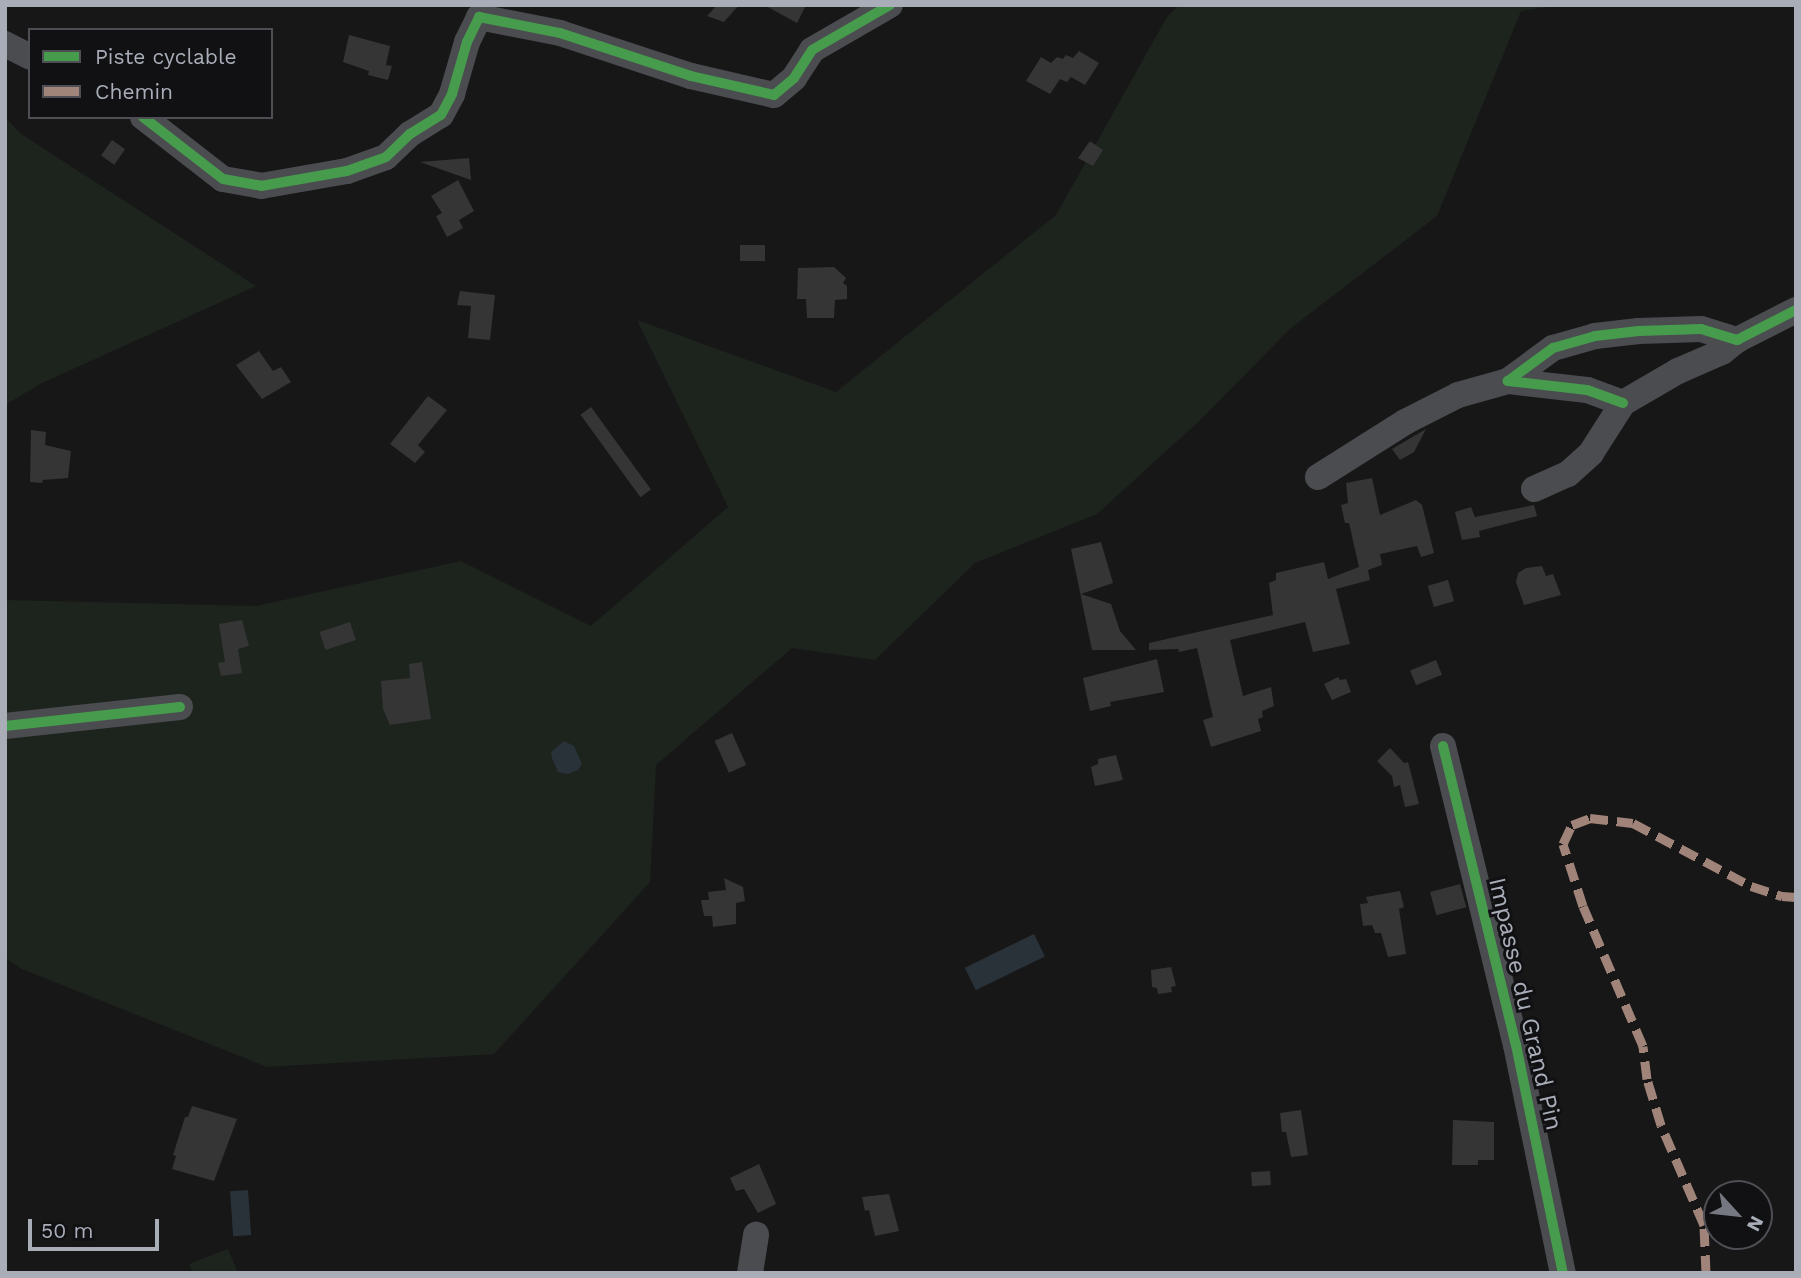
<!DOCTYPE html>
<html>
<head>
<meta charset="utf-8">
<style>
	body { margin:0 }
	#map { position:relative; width:1801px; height:1278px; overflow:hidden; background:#171717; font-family:"Work Sans",sans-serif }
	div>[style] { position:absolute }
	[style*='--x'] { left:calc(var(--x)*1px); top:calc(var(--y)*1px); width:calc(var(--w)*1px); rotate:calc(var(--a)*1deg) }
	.green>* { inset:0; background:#1d241e }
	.water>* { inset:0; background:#2a3239; transform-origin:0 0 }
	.building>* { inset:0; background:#353536; transform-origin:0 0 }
	.minor>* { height:26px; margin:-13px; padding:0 13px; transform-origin:13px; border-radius:13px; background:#4b4c50 }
	.quiet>* { height:9px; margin-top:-4.5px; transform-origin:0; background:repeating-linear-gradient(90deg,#a18479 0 18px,transparent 0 27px) }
	.cycleway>* { height:10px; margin:-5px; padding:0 5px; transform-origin:5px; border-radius:5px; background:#469c4c }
	span { translate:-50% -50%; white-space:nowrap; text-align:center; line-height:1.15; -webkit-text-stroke:6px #111113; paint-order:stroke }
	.street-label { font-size:24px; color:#a8adb8 }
	.frame { position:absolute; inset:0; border:7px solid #a8adb8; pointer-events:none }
	.legend { position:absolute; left:28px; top:28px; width:245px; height:91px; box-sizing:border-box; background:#111113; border:2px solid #4d4f55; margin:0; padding:9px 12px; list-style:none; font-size:21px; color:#a8adb8 }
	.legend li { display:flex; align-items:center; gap:14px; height:35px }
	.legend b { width:35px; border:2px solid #4d4f55 }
	.north { position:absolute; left:1703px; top:1180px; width:70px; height:70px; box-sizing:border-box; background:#111113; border:2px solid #4d4f55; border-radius:50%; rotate:117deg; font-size:19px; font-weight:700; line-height:28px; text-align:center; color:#a8adb8 }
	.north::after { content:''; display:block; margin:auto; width:24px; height:32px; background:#757880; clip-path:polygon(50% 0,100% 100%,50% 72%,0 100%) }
	.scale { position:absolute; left:28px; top:1219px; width:131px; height:32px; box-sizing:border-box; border:4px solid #a8adb8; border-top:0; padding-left:9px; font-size:21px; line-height:24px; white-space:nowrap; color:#a8adb8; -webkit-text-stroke:5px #111113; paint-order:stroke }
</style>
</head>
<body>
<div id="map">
	<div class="green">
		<div style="clip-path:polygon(1179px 5px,1561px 5px,1521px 11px,1437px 216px,1291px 328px,1197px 423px,1097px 514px,975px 563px,875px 660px,792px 648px,656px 765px,650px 882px,494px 1054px,267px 1067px,22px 969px,5px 958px,5px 600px,256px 606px,461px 561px,591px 626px,728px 507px,637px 320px,836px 392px,1056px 215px,1167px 17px)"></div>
		<div style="clip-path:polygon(5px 117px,21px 134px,256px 286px,40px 384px,5px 405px)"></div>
		<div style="clip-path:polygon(228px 1249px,238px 1273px,193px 1273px,189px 1264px)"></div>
	</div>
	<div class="water">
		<div style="clip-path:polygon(564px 741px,574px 746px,582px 764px,578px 770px,568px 774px,558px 772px,552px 758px,551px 752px)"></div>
		<div style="left:1034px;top:934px;width:25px;height:77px;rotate:64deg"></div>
		<div style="left:248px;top:1190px;width:45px;height:18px;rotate:86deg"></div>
	</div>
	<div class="building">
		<div style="clip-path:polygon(717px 5px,739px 5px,724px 22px,707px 16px)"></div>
		<div style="clip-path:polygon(764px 5px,806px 5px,797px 23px)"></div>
		<div style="clip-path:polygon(349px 35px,390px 46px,386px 65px,392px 66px,388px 80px,368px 75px,369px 71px,343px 62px)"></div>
		<div style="clip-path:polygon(1079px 51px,1099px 63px,1085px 85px,1071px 77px,1067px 82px,1060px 79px,1050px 94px,1026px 81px,1041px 57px,1051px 63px,1057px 57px,1063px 59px,1066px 55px,1073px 58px)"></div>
		<div style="left:112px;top:140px;width:16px;height:19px;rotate:35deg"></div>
		<div style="clip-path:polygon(1090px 141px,1103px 150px,1093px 166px,1078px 158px)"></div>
		<div style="clip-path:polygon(469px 158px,471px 180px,420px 162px)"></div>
		<div style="clip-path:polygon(458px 180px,474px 211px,459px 220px,463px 228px,447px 237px,436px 216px,442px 213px,431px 196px)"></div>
		<div style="left:740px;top:245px;width:25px;height:16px"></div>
		<div style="clip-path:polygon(834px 267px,846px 278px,843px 283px,847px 286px,847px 299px,835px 300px,834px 318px,807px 318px,806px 299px,797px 299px,798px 268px)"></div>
		<div style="clip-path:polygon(460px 291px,495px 295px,490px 340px,468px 338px,471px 306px,457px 305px)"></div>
		<div style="clip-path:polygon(259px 351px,273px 371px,281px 367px,291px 382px,262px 399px,236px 365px)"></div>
		<div style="clip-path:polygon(428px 396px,447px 410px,418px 445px,425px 452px,415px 463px,390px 444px)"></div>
		<div style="left:591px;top:407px;width:102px;height:13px;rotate:54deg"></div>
		<div style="clip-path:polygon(1426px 429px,1414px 452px,1400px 460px,1392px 449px)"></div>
		<div style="clip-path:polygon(31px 430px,46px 432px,45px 445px,71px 451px,68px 478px,43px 480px,42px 483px,30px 482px)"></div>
		<div style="clip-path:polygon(1372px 478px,1380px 515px,1416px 500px,1422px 505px,1434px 553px,1421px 557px,1417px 546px,1380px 554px,1382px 565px,1368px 570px,1370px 580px,1336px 589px,1350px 644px,1313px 652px,1305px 622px,1230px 640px,1243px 696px,1271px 687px,1274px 706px,1262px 711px,1263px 717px,1258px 719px,1261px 731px,1211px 747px,1203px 720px,1213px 717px,1197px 648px,1179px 652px,1178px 649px,1149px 650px,1149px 643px,1273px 615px,1269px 583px,1276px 580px,1276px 573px,1324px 562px,1328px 579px,1359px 567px,1349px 523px,1345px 523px,1341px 505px,1348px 503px,1346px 483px)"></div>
		<div style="clip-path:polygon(1534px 505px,1537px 516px,1479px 531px,1480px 537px,1462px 540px,1455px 512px,1471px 507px,1475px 517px)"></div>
		<div style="clip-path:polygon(1101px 542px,1113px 583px,1081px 594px,1111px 604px,1120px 631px,1136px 650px,1092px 650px,1071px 549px)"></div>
		<div style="clip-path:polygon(1542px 566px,1546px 576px,1553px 574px,1561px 595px,1524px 605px,1516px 582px,1518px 573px,1526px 568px)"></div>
		<div style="left:1448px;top:580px;width:22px;height:21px;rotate:74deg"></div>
		<div style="clip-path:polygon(242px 620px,249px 646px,238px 649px,242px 673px,221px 676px,218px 663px,225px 662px,219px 624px)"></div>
		<div style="left:350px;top:622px;width:19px;height:32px;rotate:72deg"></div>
		<div style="clip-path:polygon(1157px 659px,1164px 692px,1110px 702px,1111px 706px,1090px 711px,1083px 678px)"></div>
		<div style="left:1436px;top:660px;width:16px;height:28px;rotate:68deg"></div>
		<div style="clip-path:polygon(422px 662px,431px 719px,390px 725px,383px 709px,381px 681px,410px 678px,409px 664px)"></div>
		<div style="clip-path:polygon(1338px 677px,1340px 680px,1346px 679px,1351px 692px,1332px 700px,1324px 684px)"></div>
		<div style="left:732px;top:733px;width:35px;height:19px;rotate:66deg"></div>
		<div style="clip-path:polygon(1390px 748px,1404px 763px,1408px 762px,1419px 804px,1405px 807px,1400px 785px,1394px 787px,1392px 776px,1377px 761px)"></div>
		<div style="clip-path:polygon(1116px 755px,1123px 780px,1095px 786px,1091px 767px,1098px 764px,1098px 759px)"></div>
		<div style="clip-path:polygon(724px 878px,743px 887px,745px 901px,736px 903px,736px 924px,713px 927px,712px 916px,704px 916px,701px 900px,709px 900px,708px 892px,726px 890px)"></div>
		<div style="left:1460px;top:884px;width:24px;height:31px;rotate:75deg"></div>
		<div style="clip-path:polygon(1400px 891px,1404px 907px,1399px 909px,1406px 954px,1388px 957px,1381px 933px,1375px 933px,1372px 925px,1363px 926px,1360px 904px,1368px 903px,1366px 897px)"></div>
		<div style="clip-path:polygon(1171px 967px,1176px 986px,1171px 987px,1172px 992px,1158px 994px,1157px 988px,1152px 987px,1151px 970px)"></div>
		<div style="clip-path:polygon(192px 1106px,237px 1119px,214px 1181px,172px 1169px,176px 1156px,173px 1155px,185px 1117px,188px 1117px)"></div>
		<div style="clip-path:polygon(1301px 1110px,1308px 1155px,1291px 1157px,1286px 1132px,1282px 1132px,1280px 1113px)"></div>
		<div style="clip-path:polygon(1453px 1120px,1494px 1122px,1494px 1160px,1478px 1160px,1478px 1165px,1452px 1165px)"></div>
		<div style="clip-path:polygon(759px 1164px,776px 1204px,758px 1213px,744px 1189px,736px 1191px,730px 1178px)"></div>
		<div style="left:1270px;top:1171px;width:14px;height:19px;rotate:86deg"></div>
		<div style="clip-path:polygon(889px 1194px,899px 1231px,875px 1236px,869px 1210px,865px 1211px,862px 1197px)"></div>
	</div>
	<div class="minor">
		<div style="--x:5;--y:44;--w:28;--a:27"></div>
		<div style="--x:143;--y:117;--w:101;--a:37.8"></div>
		<div style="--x:223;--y:179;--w:39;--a:10"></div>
		<div style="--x:261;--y:186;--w:87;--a:-9.9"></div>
		<div style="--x:347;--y:171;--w:41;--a:-19.7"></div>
		<div style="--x:386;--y:157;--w:33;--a:-44"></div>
		<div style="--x:410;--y:134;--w:36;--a:-32"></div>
		<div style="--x:441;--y:115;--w:24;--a:-62"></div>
		<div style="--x:452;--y:94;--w:54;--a:-73.9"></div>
		<div style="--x:467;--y:42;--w:28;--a:-64"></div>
		<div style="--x:479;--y:17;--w:83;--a:11.2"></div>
		<div style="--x:560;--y:33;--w:138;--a:18.2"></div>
		<div style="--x:691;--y:76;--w:85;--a:12.9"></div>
		<div style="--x:774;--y:95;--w:26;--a:-40"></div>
		<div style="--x:794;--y:78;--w:33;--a:-57"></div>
		<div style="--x:812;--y:50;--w:90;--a:-30"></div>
		<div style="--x:1623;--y:403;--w:38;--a:-160"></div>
		<div style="--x:1587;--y:390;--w:80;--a:-173.5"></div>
		<div style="--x:1508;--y:381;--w:56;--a:-36.3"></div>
		<div style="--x:1553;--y:348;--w:44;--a:-15.9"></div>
		<div style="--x:1595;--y:336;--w:44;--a:-6.5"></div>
		<div style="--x:1639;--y:331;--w:62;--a:-1.8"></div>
		<div style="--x:1701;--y:329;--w:38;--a:17"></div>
		<div style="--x:1737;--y:340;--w:66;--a:-27"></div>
		<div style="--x:1318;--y:477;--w:103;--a:-32.3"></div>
		<div style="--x:1405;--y:422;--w:59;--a:-27"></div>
		<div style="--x:1458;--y:395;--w:52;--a:-15.6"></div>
		<div style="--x:1534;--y:489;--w:37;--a:-24"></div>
		<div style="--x:1568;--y:474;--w:31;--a:-42"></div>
		<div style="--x:1591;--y:453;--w:59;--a:-57.4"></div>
		<div style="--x:1623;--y:403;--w:64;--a:-30.2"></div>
		<div style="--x:1678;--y:371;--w:48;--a:-23.4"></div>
		<div style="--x:1722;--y:352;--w:19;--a:-39"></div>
		<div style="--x:5;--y:726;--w:176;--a:-6.2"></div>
		<div style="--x:1443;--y:746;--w:308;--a:76.3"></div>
		<div style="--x:1516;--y:1045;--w:233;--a:78.4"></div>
		<div style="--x:750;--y:1273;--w:39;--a:-81"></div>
	</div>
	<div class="quiet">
		<div style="--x:1706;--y:1273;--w:48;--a:-92.4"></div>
		<div style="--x:1704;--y:1225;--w:109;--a:-113.3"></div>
		<div style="--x:1661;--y:1125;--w:48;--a:-106.9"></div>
		<div style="--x:1647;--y:1079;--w:33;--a:-97"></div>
		<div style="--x:1643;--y:1046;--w:152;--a:-113.2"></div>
		<div style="--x:1583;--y:906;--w:65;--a:-107.9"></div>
		<div style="--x:1563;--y:844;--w:21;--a:-65"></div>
		<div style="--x:1572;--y:825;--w:19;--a:-21"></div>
		<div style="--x:1590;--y:818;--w:43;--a:6.6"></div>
		<div style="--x:1633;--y:823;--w:134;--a:28.1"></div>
		<div style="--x:1751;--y:886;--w:33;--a:18"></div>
		<div style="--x:1782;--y:896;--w:14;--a:4"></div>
	</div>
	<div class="cycleway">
		<div style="--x:143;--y:117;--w:101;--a:37.8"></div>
		<div style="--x:223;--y:179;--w:39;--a:10"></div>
		<div style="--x:261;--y:186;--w:87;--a:-9.9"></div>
		<div style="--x:347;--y:171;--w:41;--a:-19.7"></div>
		<div style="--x:386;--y:157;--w:33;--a:-44"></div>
		<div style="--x:410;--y:134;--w:36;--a:-32"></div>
		<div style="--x:441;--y:115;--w:24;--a:-62"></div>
		<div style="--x:452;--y:94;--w:54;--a:-73.9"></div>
		<div style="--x:467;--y:42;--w:28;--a:-64"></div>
		<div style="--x:479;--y:17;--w:83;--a:11.2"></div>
		<div style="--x:560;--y:33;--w:138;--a:18.2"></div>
		<div style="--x:691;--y:76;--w:85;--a:12.9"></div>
		<div style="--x:774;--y:95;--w:26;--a:-40"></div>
		<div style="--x:794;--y:78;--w:33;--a:-57"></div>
		<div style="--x:812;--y:50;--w:90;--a:-30"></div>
		<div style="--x:1623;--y:403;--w:38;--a:-160"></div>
		<div style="--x:1587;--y:390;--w:80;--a:-173.5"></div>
		<div style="--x:1508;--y:381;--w:56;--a:-36.3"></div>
		<div style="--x:1553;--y:348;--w:44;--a:-15.9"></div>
		<div style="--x:1595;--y:336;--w:44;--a:-6.5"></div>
		<div style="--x:1639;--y:331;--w:62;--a:-1.8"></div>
		<div style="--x:1701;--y:329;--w:38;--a:17"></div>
		<div style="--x:1737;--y:340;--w:66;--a:-27"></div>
		<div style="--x:5;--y:726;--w:176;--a:-6.2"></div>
		<div style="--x:1443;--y:746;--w:308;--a:76.3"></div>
		<div style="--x:1516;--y:1045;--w:233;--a:78.4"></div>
	</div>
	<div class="street-label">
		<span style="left:1525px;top:1004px;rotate:77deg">Impasse du Grand Pin</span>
	</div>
	<div class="frame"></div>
	<ul class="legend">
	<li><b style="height:9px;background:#469c4c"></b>Piste cyclable</li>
	<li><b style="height:9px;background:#a18479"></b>Chemin</li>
	</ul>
	<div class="north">N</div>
	<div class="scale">50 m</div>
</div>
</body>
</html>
